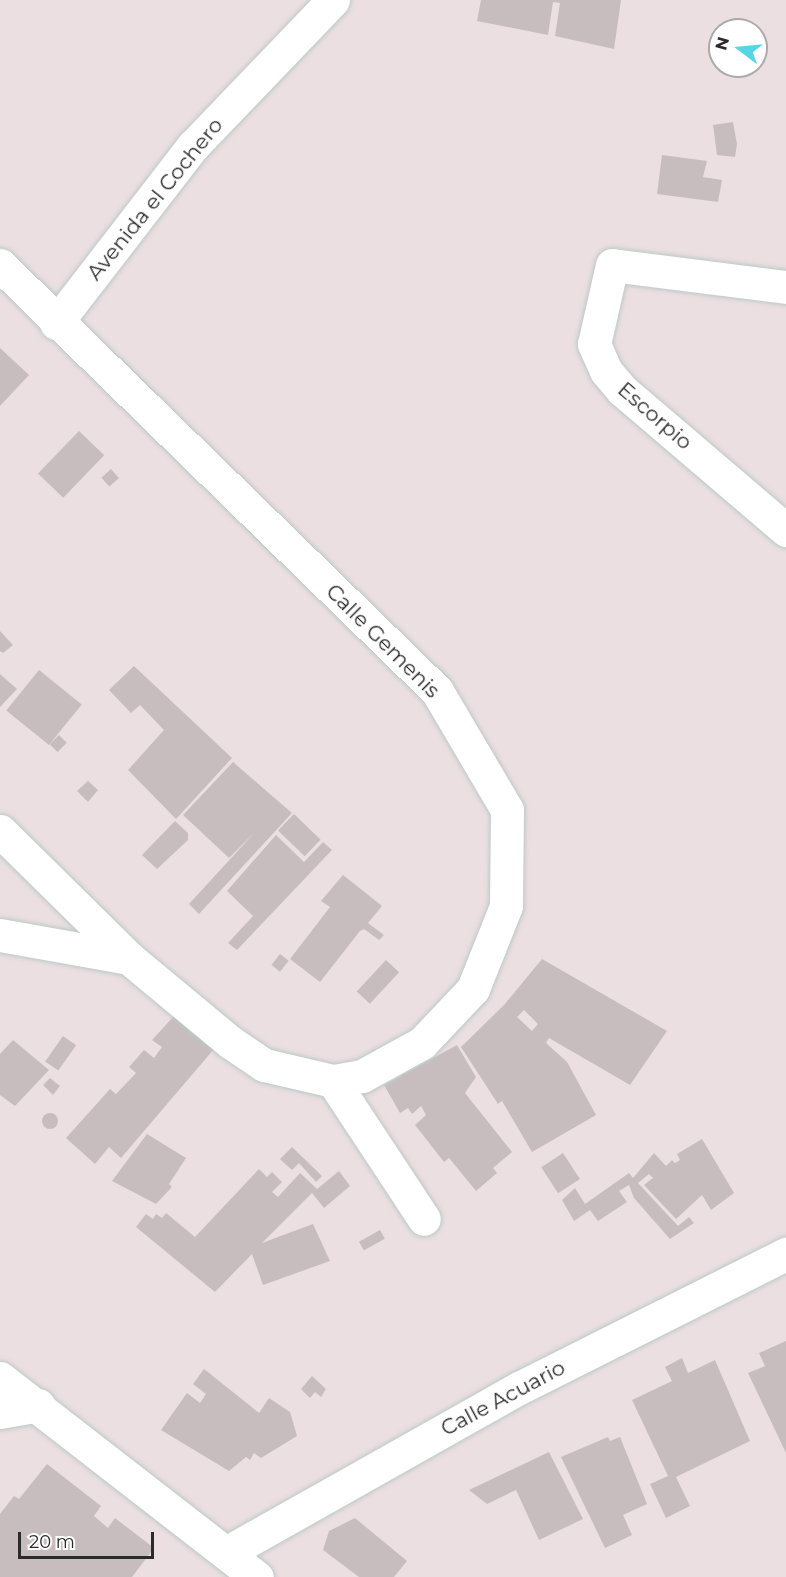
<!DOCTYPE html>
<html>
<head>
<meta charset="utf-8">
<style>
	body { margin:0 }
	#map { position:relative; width:786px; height:1577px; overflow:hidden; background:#ebdfe1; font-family:Montserrat,sans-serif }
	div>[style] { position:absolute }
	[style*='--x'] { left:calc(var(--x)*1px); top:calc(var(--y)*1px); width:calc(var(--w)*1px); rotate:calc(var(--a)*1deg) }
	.building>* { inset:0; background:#c7bdbf; transform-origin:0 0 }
	.round { border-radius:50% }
	.roads { filter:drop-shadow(0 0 2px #bdc8c8) drop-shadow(0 0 2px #bdc8c8) }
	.minor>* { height:33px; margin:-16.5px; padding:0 16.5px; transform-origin:16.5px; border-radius:16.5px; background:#fff }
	span { translate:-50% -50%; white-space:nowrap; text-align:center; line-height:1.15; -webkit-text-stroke:4.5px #fff; paint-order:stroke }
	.street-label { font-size:21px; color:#2b2b2b }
	.north { position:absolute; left:708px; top:18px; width:60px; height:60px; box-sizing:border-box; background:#fff; border:2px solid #aaa; border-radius:50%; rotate:286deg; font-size:16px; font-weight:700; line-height:24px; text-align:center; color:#2b2b2b }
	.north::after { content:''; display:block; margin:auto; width:21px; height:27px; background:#54d7e4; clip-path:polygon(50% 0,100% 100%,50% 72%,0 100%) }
	.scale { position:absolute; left:18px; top:1532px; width:136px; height:27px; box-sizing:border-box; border:3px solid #2b2b2b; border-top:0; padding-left:8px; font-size:18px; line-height:21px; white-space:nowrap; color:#2b2b2b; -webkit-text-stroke:4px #fff; paint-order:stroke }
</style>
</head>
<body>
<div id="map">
	<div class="building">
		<div style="clip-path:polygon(481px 0,621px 0,614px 49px,555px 36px,560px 3px,553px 2px,548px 35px,477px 21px)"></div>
		<div style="clip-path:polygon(733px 122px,737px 144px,735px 157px,717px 155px,713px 125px)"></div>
		<div style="clip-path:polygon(662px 155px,707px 161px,703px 177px,722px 180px,718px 202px,657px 194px)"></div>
		<div style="clip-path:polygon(0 348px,29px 375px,0 406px)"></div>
		<div style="left:79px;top:431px;width:35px;height:59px;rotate:44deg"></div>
		<div style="left:111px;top:469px;width:12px;height:13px;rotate:48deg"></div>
		<div style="clip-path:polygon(0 631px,13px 645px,3px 653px,0 651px)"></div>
		<div style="clip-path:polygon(134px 666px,232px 758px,176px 819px,128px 770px,164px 730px,140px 705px,131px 713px,109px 690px)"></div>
		<div style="left:39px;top:670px;width:55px;height:52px;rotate:39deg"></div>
		<div style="clip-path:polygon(0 674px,17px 689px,0 707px)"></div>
		<div style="left:59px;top:735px;width:11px;height:13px;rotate:45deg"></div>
		<div style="clip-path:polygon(233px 762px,292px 813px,199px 914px,189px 904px,255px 832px,229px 858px,183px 815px)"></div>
		<div style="clip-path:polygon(88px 781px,98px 790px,88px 802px,77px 791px)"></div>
		<div style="left:294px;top:814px;width:37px;height:23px;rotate:44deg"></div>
		<div style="clip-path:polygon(175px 821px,188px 833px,188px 840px,157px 869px,142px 855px)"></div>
		<div style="clip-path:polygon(276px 835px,304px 862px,323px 842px,332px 850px,237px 950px,228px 943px,253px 916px,227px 891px)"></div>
		<div style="clip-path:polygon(343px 875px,382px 906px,368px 923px,384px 935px,379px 940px,364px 929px,360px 931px,320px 982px,290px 959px,330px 907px,321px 901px)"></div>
		<div style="left:280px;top:954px;width:11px;height:14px;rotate:38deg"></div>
		<div style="clip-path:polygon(evenodd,542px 959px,667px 1031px,630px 1085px,549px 1038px,546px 1043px,567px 1062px,596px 1115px,532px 1152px,502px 1101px,498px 1104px,461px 1047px,504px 1005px,542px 959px,524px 1010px,538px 1024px,532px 1031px,517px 1017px,524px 1010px)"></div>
		<div style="left:386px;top:960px;width:18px;height:43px;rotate:43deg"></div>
		<div style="clip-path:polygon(174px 1016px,214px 1049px,121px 1158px,109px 1147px,95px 1164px,66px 1138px,110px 1089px,116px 1094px,136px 1073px,129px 1067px,144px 1050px,154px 1058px,162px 1047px,152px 1040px)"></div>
		<div style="left:63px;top:1036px;width:16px;height:31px;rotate:35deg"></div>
		<div style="clip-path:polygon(13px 1040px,49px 1070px,15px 1106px,0 1095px,0 1054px)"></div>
		<div style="clip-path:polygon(457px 1045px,476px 1077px,465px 1093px,512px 1152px,493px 1168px,497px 1173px,476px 1191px,449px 1158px,444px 1162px,415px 1125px,426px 1115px,421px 1106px,412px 1114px,408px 1108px,400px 1113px,384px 1085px)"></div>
		<div style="clip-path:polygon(50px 1078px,60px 1086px,53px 1095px,43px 1085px)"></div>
		<div class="round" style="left:42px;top:1113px;width:16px;height:16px"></div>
		<div style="clip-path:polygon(147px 1134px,186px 1158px,169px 1184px,172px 1187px,156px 1204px,112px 1181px)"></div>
		<div style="clip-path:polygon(702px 1139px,734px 1193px,711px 1210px,702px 1195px,676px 1219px,644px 1185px,653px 1178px,649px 1174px,638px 1183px,678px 1226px,689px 1217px,694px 1223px,670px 1239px,634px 1198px,629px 1185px,619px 1191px,627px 1202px,598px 1221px,590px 1210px,574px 1221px,562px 1200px,575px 1188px,585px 1204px,629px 1173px,633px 1178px,654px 1153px,666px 1166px,672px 1160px,675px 1163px,680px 1160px,677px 1154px)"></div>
		<div style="clip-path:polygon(292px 1147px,322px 1176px,316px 1182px,299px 1163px,292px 1170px,280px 1159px)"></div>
		<div style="left:563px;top:1153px;width:31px;height:26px;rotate:57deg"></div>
		<div style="clip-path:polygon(259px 1169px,267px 1177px,272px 1172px,282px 1182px,272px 1192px,278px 1197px,300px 1173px,317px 1189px,339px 1171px,350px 1186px,324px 1208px,312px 1193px,262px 1243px,313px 1224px,330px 1261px,263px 1285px,252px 1254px,215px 1292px,136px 1227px,146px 1214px,153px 1219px,156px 1214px,162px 1218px,166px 1213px,195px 1237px)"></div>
		<div style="left:380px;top:1230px;width:10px;height:24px;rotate:61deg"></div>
		<div style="clip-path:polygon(786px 1341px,786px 1453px,748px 1373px,765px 1366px,759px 1353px)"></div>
		<div style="clip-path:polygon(682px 1358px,688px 1373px,715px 1360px,750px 1441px,676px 1477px,690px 1506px,666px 1518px,650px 1484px,668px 1476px,632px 1400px,672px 1381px,665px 1367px)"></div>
		<div style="clip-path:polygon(204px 1369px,259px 1413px,269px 1398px,290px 1412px,297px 1436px,261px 1458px,254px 1453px,250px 1460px,246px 1457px,229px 1471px,161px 1430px,187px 1393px,200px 1403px,206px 1394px,193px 1384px)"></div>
		<div style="clip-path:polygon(312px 1376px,326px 1389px,321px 1397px,315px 1392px,310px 1398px,301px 1389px)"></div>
		<div style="clip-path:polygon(608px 1437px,610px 1441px,620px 1437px,647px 1504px,623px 1515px,632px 1535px,605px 1548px,561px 1457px)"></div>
		<div style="clip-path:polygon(549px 1452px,583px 1519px,539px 1540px,516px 1490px,487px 1504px,469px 1490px)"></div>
		<div style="clip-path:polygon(47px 1464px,101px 1506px,94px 1516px,108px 1528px,115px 1518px,154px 1548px,132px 1577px,0 1577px,0 1514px,14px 1496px,19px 1499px)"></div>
		<div style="clip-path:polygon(355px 1518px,407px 1561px,394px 1577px,359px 1577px,323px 1550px,329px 1531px)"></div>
	</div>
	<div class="roads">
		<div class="minor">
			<div style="--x:0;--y:265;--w:610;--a:44.27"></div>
			<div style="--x:437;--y:691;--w:138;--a:59.5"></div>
			<div style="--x:507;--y:810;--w:96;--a:90.6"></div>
			<div style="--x:506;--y:906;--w:89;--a:111.7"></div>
			<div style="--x:473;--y:989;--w:74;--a:133.4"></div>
			<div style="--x:422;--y:1043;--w:68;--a:151.2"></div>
			<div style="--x:362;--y:1076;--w:29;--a:170"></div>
			<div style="--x:333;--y:1081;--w:71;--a:-166.9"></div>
			<div style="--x:264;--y:1065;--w:41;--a:-145.9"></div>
			<div style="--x:230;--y:1042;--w:131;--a:-140.3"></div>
			<div style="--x:129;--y:958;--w:181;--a:-135.4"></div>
			<div style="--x:786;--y:287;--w:175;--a:-172.8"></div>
			<div style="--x:612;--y:265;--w:81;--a:102.8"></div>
			<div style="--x:594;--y:344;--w:30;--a:66"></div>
			<div style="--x:606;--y:371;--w:25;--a:50"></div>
			<div style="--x:622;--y:390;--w:216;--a:40.5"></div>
			<div style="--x:56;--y:323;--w:224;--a:-52.3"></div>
			<div style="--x:193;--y:146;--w:202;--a:-46.2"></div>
			<div style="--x:0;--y:935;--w:131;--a:10.1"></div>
			<div style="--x:333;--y:1081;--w:165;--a:56.6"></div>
			<div style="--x:0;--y:1378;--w:325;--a:37.8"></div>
			<div style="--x:0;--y:1412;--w:39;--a:-10"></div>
			<div style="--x:226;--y:1553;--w:338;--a:-29.4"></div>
			<div style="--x:521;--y:1387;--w:297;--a:-26.7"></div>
		</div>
	</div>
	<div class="street-label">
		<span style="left:155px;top:199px;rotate:-51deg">Avenida el Cochero</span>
		<span style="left:655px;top:416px;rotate:41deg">Escorpio</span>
		<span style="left:383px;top:641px;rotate:45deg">Calle Gemenis</span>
		<span style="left:503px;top:1398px;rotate:-28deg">Calle Acuario</span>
	</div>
	<div class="north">N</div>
	<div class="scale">20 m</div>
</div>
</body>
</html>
